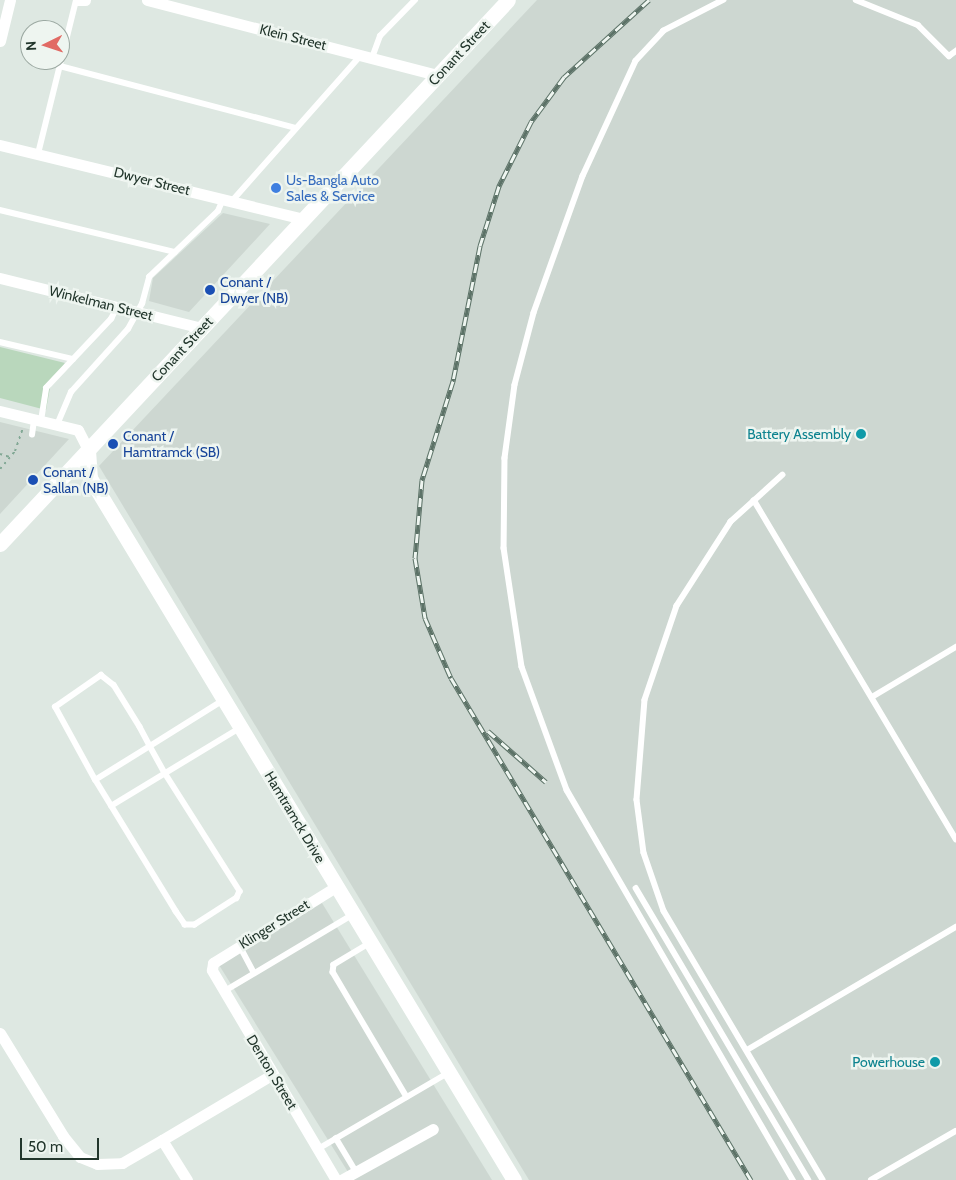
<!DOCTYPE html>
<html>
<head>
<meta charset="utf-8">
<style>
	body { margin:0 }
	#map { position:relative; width:956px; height:1180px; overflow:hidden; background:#dee8e2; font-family:Cabin,sans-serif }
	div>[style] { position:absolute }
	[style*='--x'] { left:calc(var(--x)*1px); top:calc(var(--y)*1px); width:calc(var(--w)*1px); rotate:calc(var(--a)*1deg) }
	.built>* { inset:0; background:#cdd7d1 }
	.green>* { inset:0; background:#b9d7bc }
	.path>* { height:2px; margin-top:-1px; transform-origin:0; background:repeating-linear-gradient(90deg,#82a895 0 2.5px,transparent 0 6.5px) }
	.service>* { height:5.5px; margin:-2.75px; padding:0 2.75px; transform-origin:2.75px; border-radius:2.75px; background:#fff }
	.minor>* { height:11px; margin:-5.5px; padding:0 5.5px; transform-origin:5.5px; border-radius:5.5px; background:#fff }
	.tertiary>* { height:15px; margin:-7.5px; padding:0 7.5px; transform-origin:7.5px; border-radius:7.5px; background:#fff }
	.secondary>* { height:15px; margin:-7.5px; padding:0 7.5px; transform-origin:7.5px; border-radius:7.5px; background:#fff }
	.rail>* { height:5px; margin-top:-2.5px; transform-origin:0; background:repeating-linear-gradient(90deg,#eef5f0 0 9px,#5c7267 0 18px); box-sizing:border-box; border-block:1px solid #5c7267 }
	.dots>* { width:14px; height:14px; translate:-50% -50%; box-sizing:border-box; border:2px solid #eef5f0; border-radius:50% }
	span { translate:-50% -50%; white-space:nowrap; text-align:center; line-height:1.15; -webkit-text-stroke:5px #eef5f0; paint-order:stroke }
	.street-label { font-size:14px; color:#22362c }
	.shop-label { font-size:14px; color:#366cbe }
	.left { translate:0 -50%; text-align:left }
	.transit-label { font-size:14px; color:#164399 }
	.culture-label { font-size:14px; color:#0d838f }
	.right { translate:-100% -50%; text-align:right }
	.north { position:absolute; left:20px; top:20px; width:50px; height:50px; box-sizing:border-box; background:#eef5f0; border:1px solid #9ca9a2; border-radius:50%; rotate:266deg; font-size:14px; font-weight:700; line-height:20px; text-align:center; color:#22362c }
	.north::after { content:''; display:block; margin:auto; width:18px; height:22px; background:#e16a64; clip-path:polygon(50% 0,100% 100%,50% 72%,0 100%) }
	.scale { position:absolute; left:20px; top:1138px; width:79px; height:22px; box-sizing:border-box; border:2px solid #22362c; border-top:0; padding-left:6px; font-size:15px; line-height:18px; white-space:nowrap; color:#22362c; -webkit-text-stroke:4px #eef5f0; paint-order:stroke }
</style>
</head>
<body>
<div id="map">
	<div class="built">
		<div style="clip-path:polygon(537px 0,956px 0,956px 1180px,529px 1180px,99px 466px)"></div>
		<div style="clip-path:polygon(223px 213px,270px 224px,189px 312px,149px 301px,153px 278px)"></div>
		<div style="clip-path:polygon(0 422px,69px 439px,0 514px)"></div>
		<div style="clip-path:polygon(322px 903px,492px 1180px,353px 1180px,219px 965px)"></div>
	</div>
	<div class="green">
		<div style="clip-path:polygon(0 347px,65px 363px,50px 388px,46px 410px,0 398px)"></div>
	</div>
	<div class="path">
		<div style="--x:0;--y:454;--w:10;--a:17"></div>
		<div style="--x:0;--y:469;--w:23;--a:-50"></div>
		<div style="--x:15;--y:451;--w:24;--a:-71"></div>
	</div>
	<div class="service">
		<div style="--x:724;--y:0;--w:68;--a:152.7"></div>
		<div style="--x:664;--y:31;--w:41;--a:133"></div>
		<div style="--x:636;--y:61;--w:127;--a:114.7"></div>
		<div style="--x:583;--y:176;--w:145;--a:109.7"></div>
		<div style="--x:534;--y:313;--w:74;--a:104.8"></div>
		<div style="--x:515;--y:385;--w:74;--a:97.8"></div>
		<div style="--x:505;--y:458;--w:90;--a:90.6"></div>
		<div style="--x:504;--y:548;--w:120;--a:81.4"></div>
		<div style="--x:522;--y:667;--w:131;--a:69.9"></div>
		<div style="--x:567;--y:790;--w:451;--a:59.9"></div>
		<div style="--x:856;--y:0;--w:67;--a:22"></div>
		<div style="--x:918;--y:25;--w:44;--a:45"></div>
		<div style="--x:949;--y:56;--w:9;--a:-36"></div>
		<div style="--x:372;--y:58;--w:23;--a:-70"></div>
		<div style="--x:380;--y:36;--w:50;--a:-45.8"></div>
		<div style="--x:60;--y:66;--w:244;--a:14.7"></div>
		<div style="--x:38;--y:154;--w:159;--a:-76.1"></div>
		<div style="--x:232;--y:201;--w:195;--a:-48.5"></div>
		<div style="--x:0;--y:210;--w:180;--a:13.5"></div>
		<div style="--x:0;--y:342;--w:75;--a:13.1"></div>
		<div style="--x:41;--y:421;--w:33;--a:-81"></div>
		<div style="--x:46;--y:388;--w:95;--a:-46.7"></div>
		<div style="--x:111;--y:319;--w:13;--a:-63"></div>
		<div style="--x:57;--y:425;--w:36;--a:-67"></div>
		<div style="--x:71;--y:392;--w:85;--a:-47.9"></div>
		<div style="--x:128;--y:329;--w:29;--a:-61"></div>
		<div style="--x:142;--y:304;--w:28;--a:-75"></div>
		<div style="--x:149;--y:277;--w:95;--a:-43.7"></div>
		<div style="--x:218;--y:211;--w:13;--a:-67"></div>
		<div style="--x:32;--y:435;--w:15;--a:-82"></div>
		<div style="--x:783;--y:475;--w:70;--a:137.9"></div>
		<div style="--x:731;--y:522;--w:100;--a:122.7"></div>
		<div style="--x:677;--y:606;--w:99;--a:108.8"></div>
		<div style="--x:645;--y:700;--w:100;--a:94.6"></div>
		<div style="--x:637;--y:800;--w:53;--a:82.5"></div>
		<div style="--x:644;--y:853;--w:61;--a:71"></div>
		<div style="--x:664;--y:911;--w:312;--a:59.4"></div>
		<div style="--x:754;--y:500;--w:395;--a:59.2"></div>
		<div style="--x:872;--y:697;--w:98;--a:-30.8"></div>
		<div style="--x:95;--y:780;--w:83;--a:-118.7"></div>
		<div style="--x:55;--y:707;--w:56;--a:-34.8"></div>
		<div style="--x:101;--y:675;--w:16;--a:38"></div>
		<div style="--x:114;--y:685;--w:49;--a:58.2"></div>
		<div style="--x:140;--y:727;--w:21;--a:62"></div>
		<div style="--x:150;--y:746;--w:31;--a:61"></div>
		<div style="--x:165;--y:773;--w:140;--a:57.6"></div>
		<div style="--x:240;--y:891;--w:8;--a:113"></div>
		<div style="--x:237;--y:898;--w:50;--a:147.3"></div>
		<div style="--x:195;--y:925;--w:10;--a:180"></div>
		<div style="--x:185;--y:925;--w:16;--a:-125"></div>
		<div style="--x:176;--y:912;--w:155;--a:-121.5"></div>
		<div style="--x:95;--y:780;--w:65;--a:-31.7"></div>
		<div style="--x:150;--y:746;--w:85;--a:-32"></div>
		<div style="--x:111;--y:806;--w:151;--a:-31.2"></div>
		<div style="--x:636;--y:888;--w:339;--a:59.4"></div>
		<div style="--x:369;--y:944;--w:41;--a:149"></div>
		<div style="--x:334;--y:965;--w:7;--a:98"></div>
		<div style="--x:333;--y:972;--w:145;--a:59.4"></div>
		<div style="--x:240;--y:946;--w:30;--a:62"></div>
		<div style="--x:223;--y:992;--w:150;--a:-30.8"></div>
		<div style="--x:747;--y:1050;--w:243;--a:-30.5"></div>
		<div style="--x:336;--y:1138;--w:39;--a:59"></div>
		<div style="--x:318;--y:1149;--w:151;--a:-30.3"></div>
		<div style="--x:871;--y:1180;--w:98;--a:-30"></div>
	</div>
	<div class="minor">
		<div style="--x:78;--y:0;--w:7;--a:0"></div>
		<div style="--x:147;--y:0;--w:301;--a:14.5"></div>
		<div style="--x:0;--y:41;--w:42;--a:-76.3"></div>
		<div style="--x:0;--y:145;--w:313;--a:13.7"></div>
		<div style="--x:0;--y:278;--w:208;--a:13.9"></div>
		<div style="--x:0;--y:411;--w:80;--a:13.7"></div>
		<div style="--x:78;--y:430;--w:22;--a:63"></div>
		<div style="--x:0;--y:1033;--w:121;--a:58.5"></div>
		<div style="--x:63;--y:1136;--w:27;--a:51"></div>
		<div style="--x:80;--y:1157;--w:18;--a:22"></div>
		<div style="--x:97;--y:1164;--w:25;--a:-2"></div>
		<div style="--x:122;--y:1163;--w:46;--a:-29.9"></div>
		<div style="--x:187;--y:1180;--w:47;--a:-122"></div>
		<div style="--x:162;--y:1140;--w:129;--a:-30.7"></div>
		<div style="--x:336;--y:1180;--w:244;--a:-120.6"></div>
		<div style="--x:212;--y:970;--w:7;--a:-82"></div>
		<div style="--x:213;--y:963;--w:146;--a:-31.8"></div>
		<div style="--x:341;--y:1180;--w:105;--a:-29"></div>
	</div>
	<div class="tertiary">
		<div style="--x:88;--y:450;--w:28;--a:86"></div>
		<div style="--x:90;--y:478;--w:820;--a:58.87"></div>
	</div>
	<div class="secondary">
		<div style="--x:0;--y:544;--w:744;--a:-46.96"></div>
	</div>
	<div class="rail">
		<div style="--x:649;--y:0;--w:115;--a:137.8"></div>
		<div style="--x:564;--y:77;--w:56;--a:126.3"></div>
		<div style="--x:531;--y:122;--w:72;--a:116.6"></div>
		<div style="--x:499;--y:186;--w:63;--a:107.6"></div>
		<div style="--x:480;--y:246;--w:138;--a:101.3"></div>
		<div style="--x:453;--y:381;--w:104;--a:107.4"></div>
		<div style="--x:422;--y:480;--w:78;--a:95.1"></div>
		<div style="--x:415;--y:558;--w:61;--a:80.5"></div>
		<div style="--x:425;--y:618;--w:65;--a:66.6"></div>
		<div style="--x:451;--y:678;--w:585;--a:59.14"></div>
		<div style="--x:488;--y:731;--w:77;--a:41.3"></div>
	</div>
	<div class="dots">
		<div style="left:276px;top:188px;background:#3f7fe0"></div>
		<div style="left:210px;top:290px;background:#1a4fb4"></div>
		<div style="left:861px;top:434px;background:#0f9aa8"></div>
		<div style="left:113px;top:444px;background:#1a4fb4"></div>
		<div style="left:33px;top:480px;background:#1a4fb4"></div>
		<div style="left:935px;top:1062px;background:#0f9aa8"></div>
	</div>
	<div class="street-label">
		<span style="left:293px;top:37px;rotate:14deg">Klein Street</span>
		<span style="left:459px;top:53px;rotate:-47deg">Conant Street</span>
		<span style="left:152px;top:181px;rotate:14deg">Dwyer Street</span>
		<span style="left:101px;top:303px;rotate:14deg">Winkelman Street</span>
		<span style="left:182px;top:349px;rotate:-47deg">Conant Street</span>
		<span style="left:295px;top:817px;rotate:59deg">Hamtramck Drive</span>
		<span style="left:274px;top:924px;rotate:-32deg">Klinger Street</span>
		<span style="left:272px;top:1072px;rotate:59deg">Denton Street</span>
	</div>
	<div class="shop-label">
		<span class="left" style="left:286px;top:188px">Us-Bangla Auto<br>Sales &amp; Service</span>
	</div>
	<div class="transit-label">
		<span class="left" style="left:220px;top:290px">Conant /<br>Dwyer (NB)</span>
		<span class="left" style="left:123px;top:444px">Conant /<br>Hamtramck (SB)</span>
		<span class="left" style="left:43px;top:480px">Conant /<br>Sallan (NB)</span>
	</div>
	<div class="culture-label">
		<span class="right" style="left:851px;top:434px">Battery Assembly</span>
		<span class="right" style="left:925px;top:1062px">Powerhouse</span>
	</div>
	<div class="north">N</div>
	<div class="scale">50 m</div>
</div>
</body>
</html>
